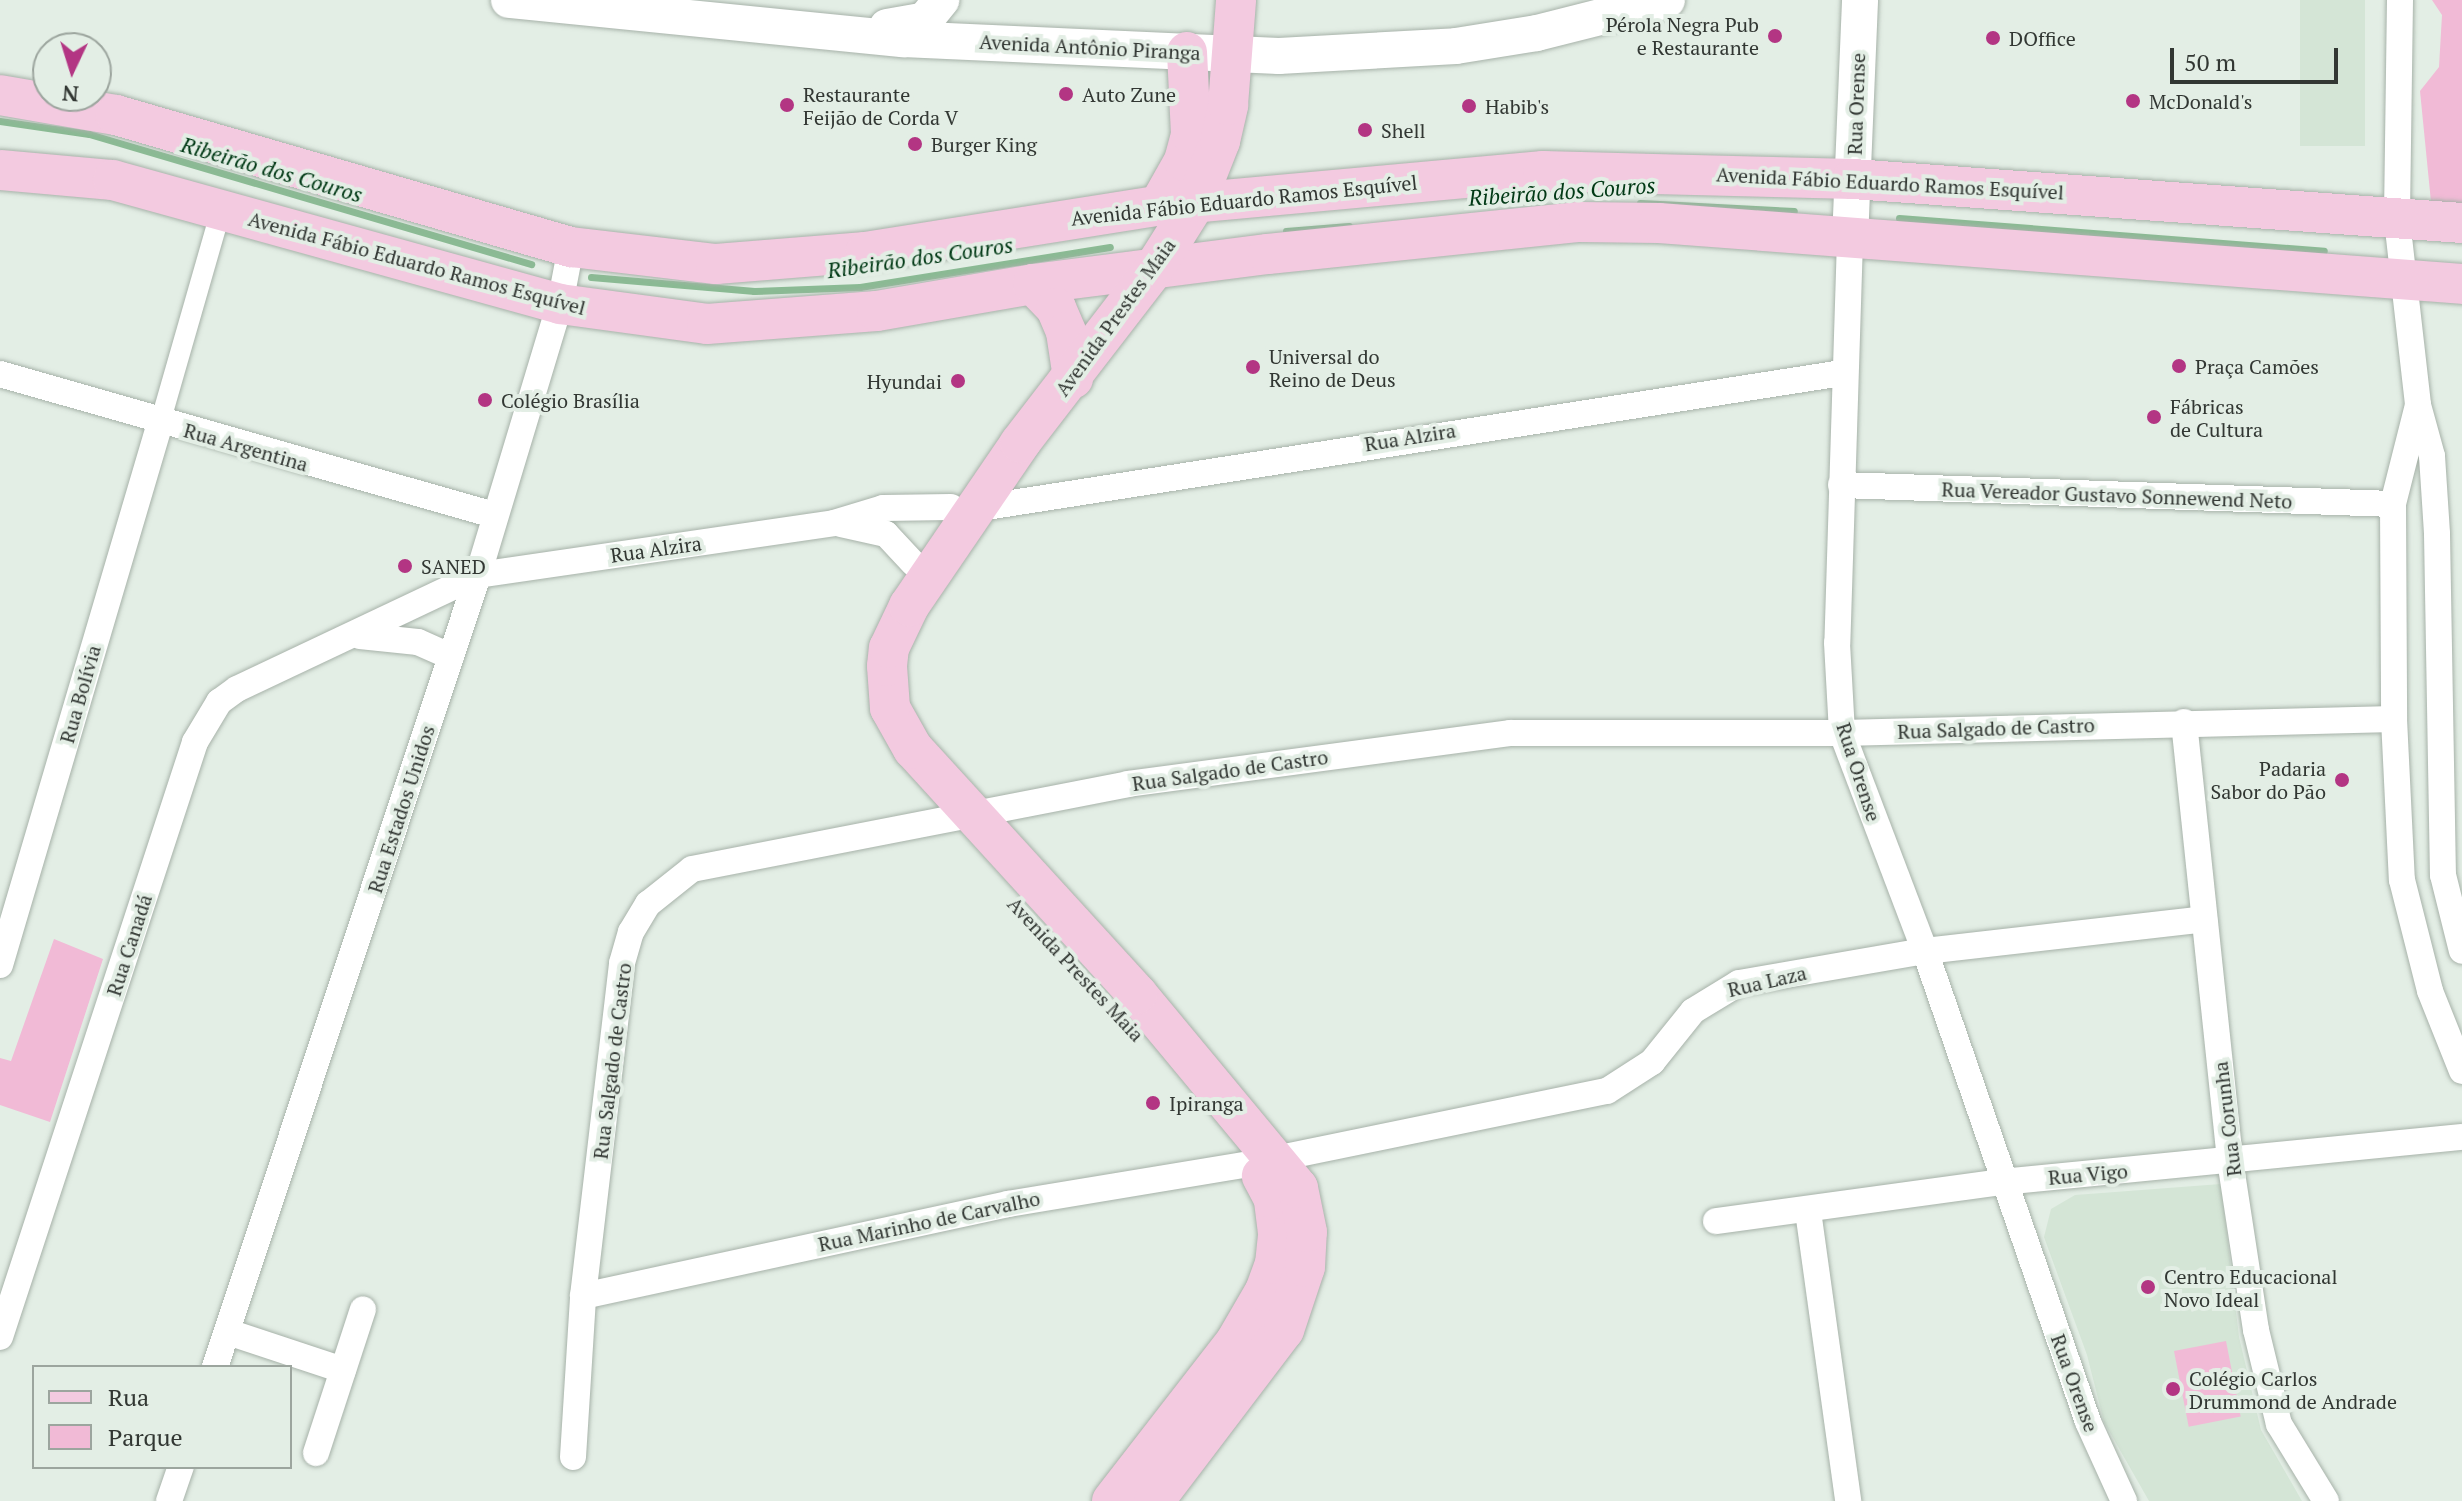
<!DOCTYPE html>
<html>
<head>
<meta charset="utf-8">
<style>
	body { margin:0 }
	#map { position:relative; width:2462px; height:1501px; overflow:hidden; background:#e3eee5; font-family:"PT Serif",serif }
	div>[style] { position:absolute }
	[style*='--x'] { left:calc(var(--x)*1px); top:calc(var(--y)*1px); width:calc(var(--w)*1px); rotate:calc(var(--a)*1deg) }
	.built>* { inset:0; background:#d4e5d6; transform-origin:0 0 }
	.green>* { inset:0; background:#f1bad6; transform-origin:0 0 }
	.stream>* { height:7px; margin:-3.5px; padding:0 3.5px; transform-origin:3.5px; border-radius:3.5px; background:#8bba94 }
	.roads { filter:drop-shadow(0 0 2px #a7b2a9) drop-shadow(0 0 2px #a7b2a9) }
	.pedestrian>* { height:20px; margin:-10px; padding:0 10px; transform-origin:10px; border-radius:10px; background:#fff }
	.minor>* { height:26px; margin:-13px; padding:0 13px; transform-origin:13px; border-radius:13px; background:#fff }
	.secondary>* { height:36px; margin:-18px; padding:0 18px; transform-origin:18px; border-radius:18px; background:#fff }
	.primary>* { height:40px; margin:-20px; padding:0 20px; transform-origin:20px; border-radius:20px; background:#f3cae0 }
	.dots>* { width:22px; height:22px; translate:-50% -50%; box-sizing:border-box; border:4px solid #e3eee5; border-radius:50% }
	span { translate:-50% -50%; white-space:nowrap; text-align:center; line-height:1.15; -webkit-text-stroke:8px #e3eee5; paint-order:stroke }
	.poi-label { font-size:20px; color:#323733 }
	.right { translate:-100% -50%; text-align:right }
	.left { translate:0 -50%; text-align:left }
	.street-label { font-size:20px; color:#323733 }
	.water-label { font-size:22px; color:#013915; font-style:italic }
	.legend { position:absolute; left:32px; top:1365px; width:260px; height:104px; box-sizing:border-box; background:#e3eee5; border:2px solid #9ca59e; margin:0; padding:10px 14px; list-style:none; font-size:24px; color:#323733 }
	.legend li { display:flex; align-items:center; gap:16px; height:40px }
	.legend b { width:40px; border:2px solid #9ca59e }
	.north { position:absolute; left:32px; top:32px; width:80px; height:80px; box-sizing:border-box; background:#e3eee5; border:2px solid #9ca59e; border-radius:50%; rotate:184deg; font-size:22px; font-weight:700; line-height:32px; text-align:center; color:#323733 }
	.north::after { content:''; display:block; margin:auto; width:28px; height:36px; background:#b33583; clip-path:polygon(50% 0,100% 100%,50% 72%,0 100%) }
	.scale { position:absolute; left:2170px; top:48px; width:168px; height:36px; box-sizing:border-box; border:4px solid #323733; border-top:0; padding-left:10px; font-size:24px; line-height:28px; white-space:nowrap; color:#323733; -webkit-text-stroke:6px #e3eee5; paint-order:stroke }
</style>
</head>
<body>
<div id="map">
	<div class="built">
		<div style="left:2300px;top:0;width:65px;height:146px"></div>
		<div style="clip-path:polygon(2221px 1184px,2239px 1337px,2261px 1430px,2302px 1501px,2149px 1501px,2104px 1422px,2087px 1355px,2044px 1237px,2051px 1209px,2075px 1195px)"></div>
	</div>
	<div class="green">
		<div style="clip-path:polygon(2432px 0,2462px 0,2462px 206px,2431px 202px,2420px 91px,2439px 67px,2442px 15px)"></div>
		<div style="clip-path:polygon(54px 939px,103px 959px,50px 1122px,0 1105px,0 1058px,11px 1061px)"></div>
		<div style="left:2226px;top:1341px;width:77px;height:53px;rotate:79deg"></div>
	</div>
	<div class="stream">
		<div style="--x:0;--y:121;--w:90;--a:8.3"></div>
		<div style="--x:89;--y:134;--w:461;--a:16.4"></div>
		<div style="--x:1640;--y:203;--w:154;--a:3"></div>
		<div style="--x:1899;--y:218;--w:426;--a:4.4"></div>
		<div style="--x:1286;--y:231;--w:63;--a:-4.5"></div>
		<div style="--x:591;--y:277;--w:164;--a:4.9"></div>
		<div style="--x:754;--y:291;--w:106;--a:-2.2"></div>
		<div style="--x:860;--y:287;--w:253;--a:-9.1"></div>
	</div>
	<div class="roads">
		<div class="pedestrian">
			<div style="--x:160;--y:423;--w:222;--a:-74"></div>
		</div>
		<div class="minor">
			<div style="--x:2400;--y:0;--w:220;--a:90.8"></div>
			<div style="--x:2397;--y:220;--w:186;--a:83.5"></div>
			<div style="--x:2418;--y:405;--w:102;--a:104.2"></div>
			<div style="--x:2393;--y:504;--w:215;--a:89.7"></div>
			<div style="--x:2394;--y:719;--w:161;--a:87.2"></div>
			<div style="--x:2402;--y:880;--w:114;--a:75.8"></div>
			<div style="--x:2430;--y:991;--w:86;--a:68.2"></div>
			<div style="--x:1850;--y:240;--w:403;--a:91.8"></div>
			<div style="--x:1837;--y:643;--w:90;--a:86.8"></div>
			<div style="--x:1842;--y:733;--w:233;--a:69.2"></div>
			<div style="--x:1925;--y:951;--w:498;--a:70.9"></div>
			<div style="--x:2088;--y:1422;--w:87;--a:65.5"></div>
			<div style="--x:0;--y:374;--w:514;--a:15.93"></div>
			<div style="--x:2418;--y:405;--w:53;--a:74.6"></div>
			<div style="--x:2432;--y:456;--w:78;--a:86.3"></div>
			<div style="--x:2437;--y:534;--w:341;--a:89"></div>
			<div style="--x:2443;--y:875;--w:78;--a:76"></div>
			<div style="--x:1841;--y:485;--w:552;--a:1.97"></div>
			<div style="--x:980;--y:508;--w:873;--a:-8.9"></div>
			<div style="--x:841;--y:524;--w:46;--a:12.5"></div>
			<div style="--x:886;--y:534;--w:40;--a:47"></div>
			<div style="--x:360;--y:636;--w:58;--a:5.9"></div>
			<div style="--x:418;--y:642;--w:36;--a:24"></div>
			<div style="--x:2184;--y:722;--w:440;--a:84"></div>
			<div style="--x:2230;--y:1160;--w:172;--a:81.3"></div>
			<div style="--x:2256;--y:1330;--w:97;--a:76.3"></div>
			<div style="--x:2279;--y:1424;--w:90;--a:58.6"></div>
			<div style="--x:0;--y:965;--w:565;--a:-73.55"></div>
			<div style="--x:1808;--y:1211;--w:293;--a:82.1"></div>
			<div style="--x:1716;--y:1221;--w:289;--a:-7.8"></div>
			<div style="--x:2002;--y:1182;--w:462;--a:-5.6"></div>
			<div style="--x:583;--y:1296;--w:435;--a:-12.2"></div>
			<div style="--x:1008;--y:1204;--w:250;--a:-9.4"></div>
			<div style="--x:1255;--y:1163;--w:359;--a:-11.6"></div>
			<div style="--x:1607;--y:1091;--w:54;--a:-32.8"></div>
			<div style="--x:1652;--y:1062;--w:65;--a:-51.2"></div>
			<div style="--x:1693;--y:1011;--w:54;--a:-31.3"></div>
			<div style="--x:1739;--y:983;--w:189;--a:-9.8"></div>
			<div style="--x:1925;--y:951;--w:281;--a:-6.5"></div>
			<div style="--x:228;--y:1332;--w:121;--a:18.3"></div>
			<div style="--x:0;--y:1337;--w:626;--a:-71.85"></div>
			<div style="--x:195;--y:742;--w:47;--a:-59"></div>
			<div style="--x:219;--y:702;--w:22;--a:-36"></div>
			<div style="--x:237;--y:689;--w:267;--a:-25.3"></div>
			<div style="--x:478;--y:575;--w:360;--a:-8.3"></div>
			<div style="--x:834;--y:523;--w:51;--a:-17"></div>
			<div style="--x:883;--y:508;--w:68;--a:-0.8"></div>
			<div style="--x:215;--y:1367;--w:835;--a:-71.63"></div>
			<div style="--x:478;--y:575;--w:283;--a:-73.2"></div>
			<div style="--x:560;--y:304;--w:58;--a:-79.1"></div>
			<div style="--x:316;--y:1453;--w:151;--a:-71.9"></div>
			<div style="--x:573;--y:1457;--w:161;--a:-86.4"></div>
			<div style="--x:583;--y:1296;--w:335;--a:-83.3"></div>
			<div style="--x:622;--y:963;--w:32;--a:-74"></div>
			<div style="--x:631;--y:932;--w:33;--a:-59"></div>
			<div style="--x:648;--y:904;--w:56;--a:-38.5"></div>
			<div style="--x:692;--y:869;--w:444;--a:-11"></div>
			<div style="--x:1128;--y:784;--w:385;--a:-7.6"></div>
			<div style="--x:1510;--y:733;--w:332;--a:0"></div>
			<div style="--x:1842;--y:733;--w:552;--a:-1.45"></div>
			<div style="--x:169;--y:1501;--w:36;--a:-71"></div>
		</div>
		<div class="secondary">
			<div style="--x:509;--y:0;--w:396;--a:5.7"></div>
			<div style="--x:903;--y:39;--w:376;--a:2.6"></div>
			<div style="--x:1279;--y:56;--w:177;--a:-3.2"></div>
			<div style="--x:1456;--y:46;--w:82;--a:-9.1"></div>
			<div style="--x:1537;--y:33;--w:134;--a:-14.2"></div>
			<div style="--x:887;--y:27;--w:39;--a:-10"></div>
			<div style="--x:925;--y:20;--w:26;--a:-51"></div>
			<div style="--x:1850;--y:240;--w:240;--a:-87.6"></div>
		</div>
		<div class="primary">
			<div style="--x:0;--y:95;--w:118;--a:9.8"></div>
			<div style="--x:116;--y:115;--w:474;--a:16.2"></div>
			<div style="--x:571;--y:247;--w:146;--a:6.7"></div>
			<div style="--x:716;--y:264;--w:150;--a:-4.6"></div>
			<div style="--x:866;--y:252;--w:296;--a:-9"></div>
			<div style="--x:1158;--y:206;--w:387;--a:-5.2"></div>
			<div style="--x:1543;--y:171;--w:310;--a:1.5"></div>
			<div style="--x:1853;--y:179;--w:611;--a:4.13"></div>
			<div style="--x:0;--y:170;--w:113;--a:5.1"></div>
			<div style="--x:113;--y:180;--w:464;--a:15.5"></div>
			<div style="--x:560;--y:304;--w:148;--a:7.7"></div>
			<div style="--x:707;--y:324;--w:170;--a:-4.4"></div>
			<div style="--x:877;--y:311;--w:158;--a:-9.8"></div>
			<div style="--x:1033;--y:284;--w:237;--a:-7.3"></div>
			<div style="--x:1268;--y:254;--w:313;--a:-5.9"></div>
			<div style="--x:1579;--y:222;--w:80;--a:0.7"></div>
			<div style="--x:1659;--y:223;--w:805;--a:4.34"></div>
			<div style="--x:1162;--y:200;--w:45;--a:-60.6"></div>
			<div style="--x:1184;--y:161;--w:28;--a:-75"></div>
			<div style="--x:1191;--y:134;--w:82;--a:-92.8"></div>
			<div style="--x:1033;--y:284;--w:33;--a:46"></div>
			<div style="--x:1056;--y:308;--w:26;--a:67"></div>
			<div style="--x:1066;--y:332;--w:47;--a:81.3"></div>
			<div style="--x:1112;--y:1501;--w:202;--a:-52.2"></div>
			<div style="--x:1236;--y:1341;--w:58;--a:-59.9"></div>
			<div style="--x:1265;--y:1291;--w:29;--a:-70"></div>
			<div style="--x:1275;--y:1264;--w:31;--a:-84"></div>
			<div style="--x:1278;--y:1233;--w:34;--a:-97"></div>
			<div style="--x:1274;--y:1199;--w:26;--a:-118"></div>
			<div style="--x:1154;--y:1501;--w:215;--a:-52.8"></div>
			<div style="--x:1284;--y:1330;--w:66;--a:-71.6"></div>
			<div style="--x:1305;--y:1267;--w:35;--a:-87"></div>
			<div style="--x:1307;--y:1232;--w:45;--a:-101.6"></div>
			<div style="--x:1298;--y:1188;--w:252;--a:-129.7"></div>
			<div style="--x:1137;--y:994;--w:332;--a:-132.4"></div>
			<div style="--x:913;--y:749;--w:47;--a:-119.3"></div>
			<div style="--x:890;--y:708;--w:42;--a:-94.1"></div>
			<div style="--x:887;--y:666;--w:18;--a:-84"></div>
			<div style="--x:889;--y:648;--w:47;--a:-64.5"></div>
			<div style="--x:909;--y:606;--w:197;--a:-55.7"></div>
			<div style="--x:1020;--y:443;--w:218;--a:-52.4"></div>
			<div style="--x:1153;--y:270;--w:80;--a:-57.7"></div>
			<div style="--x:1196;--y:202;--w:66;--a:-68.5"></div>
			<div style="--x:1220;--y:141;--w:37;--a:-77"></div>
			<div style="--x:1228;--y:105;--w:105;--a:-85.6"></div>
		</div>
	</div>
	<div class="dots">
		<div style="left:1775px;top:36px;background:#b33583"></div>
		<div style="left:1993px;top:38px;background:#b33583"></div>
		<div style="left:1066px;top:94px;background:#b33583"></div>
		<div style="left:2133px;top:101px;background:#b33583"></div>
		<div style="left:787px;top:105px;background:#b33583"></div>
		<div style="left:1469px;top:106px;background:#b33583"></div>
		<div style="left:1365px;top:130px;background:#b33583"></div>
		<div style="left:915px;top:144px;background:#b33583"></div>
		<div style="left:2179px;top:366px;background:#b33583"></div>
		<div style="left:1253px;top:367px;background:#b33583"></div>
		<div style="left:958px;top:381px;background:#b33583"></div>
		<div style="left:485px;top:400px;background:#b33583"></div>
		<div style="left:2154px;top:417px;background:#b33583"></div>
		<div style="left:405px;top:566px;background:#b33583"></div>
		<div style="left:2342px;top:780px;background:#b33583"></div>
		<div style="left:1153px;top:1103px;background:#b33583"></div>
		<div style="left:2148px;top:1287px;background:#b33583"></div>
		<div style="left:2173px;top:1389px;background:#b33583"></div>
	</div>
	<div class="poi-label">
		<span class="right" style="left:1759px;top:36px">Pérola Negra Pub<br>e Restaurante</span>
		<span class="left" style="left:2009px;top:38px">DOffice</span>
		<span class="left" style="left:803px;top:106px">Restaurante<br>Feijão de Corda V</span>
		<span class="left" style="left:1082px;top:94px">Auto Zune</span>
		<span class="left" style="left:2149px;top:101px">McDonald's</span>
		<span class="left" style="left:1485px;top:106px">Habib's</span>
		<span class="left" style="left:1381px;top:130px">Shell</span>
		<span class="left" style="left:931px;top:144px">Burger King</span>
		<span class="left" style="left:1269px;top:368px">Universal do<br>Reino de Deus</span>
		<span class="left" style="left:2195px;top:366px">Praça Camões</span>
		<span class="right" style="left:942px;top:381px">Hyundai</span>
		<span class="left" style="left:501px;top:400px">Colégio Brasília</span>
		<span class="left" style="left:2170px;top:418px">Fábricas<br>de Cultura</span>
		<span class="left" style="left:421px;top:566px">SANED</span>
		<span class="right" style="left:2326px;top:780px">Padaria<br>Sabor do Pão</span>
		<span class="left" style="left:1169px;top:1103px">Ipiranga</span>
		<span class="left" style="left:2164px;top:1288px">Centro Educacional<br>Novo Ideal</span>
		<span class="left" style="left:2189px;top:1390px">Colégio Carlos<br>Drummond de Andrade</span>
	</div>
	<div class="street-label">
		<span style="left:1090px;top:47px;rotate:3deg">Avenida Antônio Piranga</span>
		<span style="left:1856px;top:104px;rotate:-88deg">Rua Orense</span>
		<span style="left:1890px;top:183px;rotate:3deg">Avenida Fábio Eduardo Ramos Esquível</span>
		<span style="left:1244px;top:200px;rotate:-6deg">Avenida Fábio Eduardo Ramos Esquível</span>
		<span style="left:417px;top:263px;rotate:15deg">Avenida Fábio Eduardo Ramos Esquível</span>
		<span style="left:1115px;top:317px;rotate:-54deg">Avenida Prestes Maia</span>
		<span style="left:1410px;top:437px;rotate:-9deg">Rua Alzira</span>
		<span style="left:246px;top:447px;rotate:16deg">Rua Argentina</span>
		<span style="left:2117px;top:495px;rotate:2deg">Rua Vereador Gustavo Sonnewend Neto</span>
		<span style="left:656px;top:549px;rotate:-8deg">Rua Alzira</span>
		<span style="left:80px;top:694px;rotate:-74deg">Rua Bolívia</span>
		<span style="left:1996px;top:728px;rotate:-2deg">Rua Salgado de Castro</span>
		<span style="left:1230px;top:770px;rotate:-8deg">Rua Salgado de Castro</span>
		<span style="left:1859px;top:772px;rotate:72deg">Rua Orense</span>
		<span style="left:401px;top:809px;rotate:-72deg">Rua Estados Unidos</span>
		<span style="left:129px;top:945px;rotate:-72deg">Rua Canadá</span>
		<span style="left:1076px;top:969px;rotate:47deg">Avenida Prestes Maia</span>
		<span style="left:1767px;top:981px;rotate:-13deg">Rua Laza</span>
		<span style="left:612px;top:1061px;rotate:-83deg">Rua Salgado de Castro</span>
		<span style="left:2227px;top:1119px;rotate:-97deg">Rua Corunha</span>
		<span style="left:2088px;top:1174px;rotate:-5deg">Rua Vigo</span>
		<span style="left:929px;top:1221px;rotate:-12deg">Rua Marinho de Carvalho</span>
		<span style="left:2075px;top:1383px;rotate:70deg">Rua Orense</span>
	</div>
	<div class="water-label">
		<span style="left:272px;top:169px;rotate:16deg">Ribeirão dos Couros</span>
		<span style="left:1562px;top:191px;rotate:-4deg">Ribeirão dos Couros</span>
		<span style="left:920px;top:257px;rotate:-8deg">Ribeirão dos Couros</span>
	</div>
	<ul class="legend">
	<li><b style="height:10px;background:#f3cae0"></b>Rua</li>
	<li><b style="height:22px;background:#f1bad6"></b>Parque</li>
	</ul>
	<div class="north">N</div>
	<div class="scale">50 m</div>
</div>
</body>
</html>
